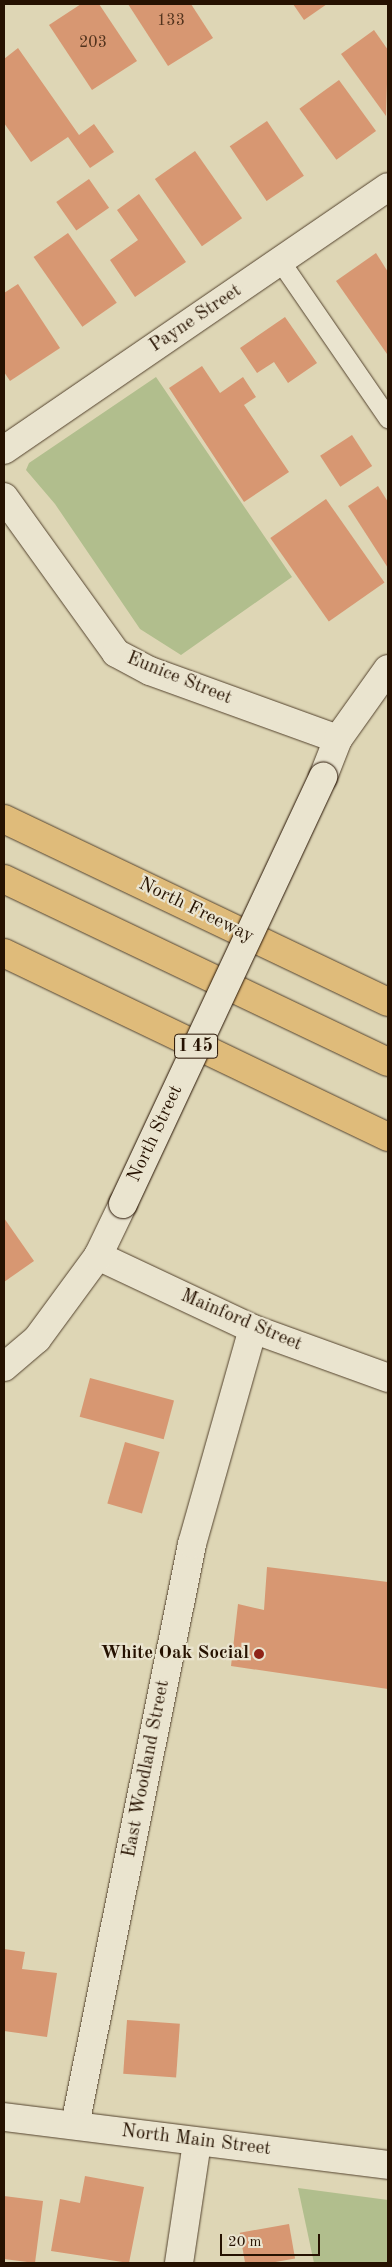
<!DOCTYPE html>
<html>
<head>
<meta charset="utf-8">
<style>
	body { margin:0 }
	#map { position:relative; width:392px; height:2267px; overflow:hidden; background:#ded6b5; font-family:"Old Standard TT",serif }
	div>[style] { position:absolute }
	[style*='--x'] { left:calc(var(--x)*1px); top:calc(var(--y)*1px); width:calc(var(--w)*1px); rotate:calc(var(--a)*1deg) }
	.green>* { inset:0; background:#b1be8d }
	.building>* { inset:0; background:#d79772; transform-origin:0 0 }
	.roads { filter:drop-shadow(0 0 1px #54432e) drop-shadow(0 0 1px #54432e) }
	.lane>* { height:19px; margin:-9.5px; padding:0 9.5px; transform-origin:9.5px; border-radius:9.5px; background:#eae4cf }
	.street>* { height:28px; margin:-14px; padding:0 14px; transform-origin:14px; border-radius:14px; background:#eae4cf }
	.secondary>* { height:28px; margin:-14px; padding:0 14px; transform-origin:14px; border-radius:14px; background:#eae4cf }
	.highway>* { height:28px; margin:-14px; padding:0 14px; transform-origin:14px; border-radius:14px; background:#dfbb7a }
	.bridges { filter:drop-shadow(0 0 1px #261201) drop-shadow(0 0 1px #261201) }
	.secondary-bridge>* { height:28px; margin:-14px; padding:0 14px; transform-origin:14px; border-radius:14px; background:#eae4cf }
	.dots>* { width:14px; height:14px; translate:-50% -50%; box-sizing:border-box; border:2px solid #eae4cf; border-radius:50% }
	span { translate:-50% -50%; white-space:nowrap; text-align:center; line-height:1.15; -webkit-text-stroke:4.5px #eae4cf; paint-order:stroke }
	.number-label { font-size:16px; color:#52331d }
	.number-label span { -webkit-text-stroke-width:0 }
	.shield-label span { padding:1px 4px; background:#eae4cf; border:1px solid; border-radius:4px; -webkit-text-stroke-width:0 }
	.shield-label { font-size:18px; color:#261201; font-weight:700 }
	.street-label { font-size:19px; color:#261201 }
	.poi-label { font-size:19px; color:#261201; font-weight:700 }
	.right { translate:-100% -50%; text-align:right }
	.frame { position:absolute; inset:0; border:5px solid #261201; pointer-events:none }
	.scale { position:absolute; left:220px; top:2234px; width:100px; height:22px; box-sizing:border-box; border:2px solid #261201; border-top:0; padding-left:6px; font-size:15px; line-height:18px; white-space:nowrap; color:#261201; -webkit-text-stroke:4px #eae4cf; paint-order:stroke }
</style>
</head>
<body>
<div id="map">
	<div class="green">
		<div style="clip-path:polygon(156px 377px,292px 577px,181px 655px,140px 629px,55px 504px,26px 470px,29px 463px)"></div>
		<div style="clip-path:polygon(298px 2188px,388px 2200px,388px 2263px,314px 2263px)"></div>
	</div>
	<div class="building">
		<div style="clip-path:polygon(81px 4px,99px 4px,137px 61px,92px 90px,49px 25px)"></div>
		<div style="clip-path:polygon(128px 4px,191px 4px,213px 38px,168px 66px)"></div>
		<div style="clip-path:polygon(293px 4px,327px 4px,304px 20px)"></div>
		<div style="clip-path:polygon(374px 30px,388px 50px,386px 116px,341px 54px)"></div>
		<div style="clip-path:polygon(18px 48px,79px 135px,94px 124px,114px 152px,90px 168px,68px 137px,31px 162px,4px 123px,4px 59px)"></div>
		<div style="left:339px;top:80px;width:63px;height:49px;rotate:54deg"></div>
		<div style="left:267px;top:121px;width:66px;height:45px;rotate:56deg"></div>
		<div style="left:195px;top:151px;width:82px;height:49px;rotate:55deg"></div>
		<div style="left:89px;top:179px;width:35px;height:40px;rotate:55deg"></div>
		<div style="clip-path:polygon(139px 194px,186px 262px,135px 297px,110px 260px,138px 240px,117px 210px)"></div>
		<div style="left:68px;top:233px;width:85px;height:42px;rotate:55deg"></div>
		<div style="clip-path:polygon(376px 253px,388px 272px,387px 354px,336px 281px)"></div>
		<div style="clip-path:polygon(18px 284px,60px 348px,10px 381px,4px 372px,4px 293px)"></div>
		<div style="clip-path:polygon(285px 317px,317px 363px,288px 383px,274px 362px,257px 373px,240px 348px)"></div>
		<div style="clip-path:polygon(202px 366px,220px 393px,243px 377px,256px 397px,244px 405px,289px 472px,244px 502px,169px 388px)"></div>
		<div style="left:352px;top:435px;width:37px;height:38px;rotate:57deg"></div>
		<div style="clip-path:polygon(378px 486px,388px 502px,388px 568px,348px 506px)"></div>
		<div style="left:326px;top:499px;width:102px;height:68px;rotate:55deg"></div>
		<div style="clip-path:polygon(4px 1218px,34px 1261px,4px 1282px)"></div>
		<div style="left:90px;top:1378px;width:87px;height:40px;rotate:15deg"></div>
		<div style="left:125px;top:1442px;width:36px;height:64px;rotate:16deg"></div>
		<div style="clip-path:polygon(267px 1567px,388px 1582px,388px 1689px,231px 1666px,238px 1604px,264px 1610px)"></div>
		<div style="clip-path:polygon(4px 1949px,25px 1952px,22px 1969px,57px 1973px,47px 2037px,4px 2031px)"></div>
		<div style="left:127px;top:2020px;width:53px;height:54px;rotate:4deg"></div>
		<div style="clip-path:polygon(85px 2176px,144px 2187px,129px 2263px,51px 2251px,60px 2199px,80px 2203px)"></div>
		<div style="clip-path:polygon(4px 2196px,43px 2201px,35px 2263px,4px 2259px)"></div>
		<div style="left:289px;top:2224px;width:35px;height:50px;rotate:80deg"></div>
	</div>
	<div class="roads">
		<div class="lane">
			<div style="--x:280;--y:261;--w:191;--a:55.5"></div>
		</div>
		<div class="street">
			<div style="--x:4;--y:450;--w:465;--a:-34.4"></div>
			<div style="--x:4;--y:497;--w:192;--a:54.3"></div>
			<div style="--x:116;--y:653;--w:38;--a:28"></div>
			<div style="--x:150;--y:671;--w:200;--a:19.9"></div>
			<div style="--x:98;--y:1256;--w:171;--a:25.2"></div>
			<div style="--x:253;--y:1329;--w:144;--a:19.9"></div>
			<div style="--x:75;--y:2125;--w:593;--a:-78.61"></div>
			<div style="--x:192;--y:1544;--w:223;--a:-74.2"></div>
			<div style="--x:179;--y:2263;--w:122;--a:-81.5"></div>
		</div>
		<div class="secondary">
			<div style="--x:323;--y:777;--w:41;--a:-68.5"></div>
			<div style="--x:338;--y:739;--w:86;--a:-54.5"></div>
			<div style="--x:4;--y:1367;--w:43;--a:-40.3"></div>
			<div style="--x:37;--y:1339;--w:103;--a:-53.7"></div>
			<div style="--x:98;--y:1256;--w:58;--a:-64.3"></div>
			<div style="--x:4;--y:2117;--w:387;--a:7.1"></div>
		</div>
		<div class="highway">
			<div style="--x:4;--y:819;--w:425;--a:25.5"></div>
			<div style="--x:4;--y:879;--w:425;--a:25.5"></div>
			<div style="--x:4;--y:953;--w:426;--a:25.6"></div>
		</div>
	</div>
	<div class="bridges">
		<div class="secondary-bridge">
			<div style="--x:123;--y:1204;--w:472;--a:-64.9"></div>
		</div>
	</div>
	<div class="dots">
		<div style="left:259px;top:1654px;background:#8f2418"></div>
	</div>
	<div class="number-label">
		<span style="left:171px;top:21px">133</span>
		<span style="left:93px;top:43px">203</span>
	</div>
	<div class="shield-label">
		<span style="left:196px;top:1046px">I 45</span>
	</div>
	<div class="street-label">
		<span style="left:196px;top:319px;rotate:-34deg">Payne Street</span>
		<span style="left:179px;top:679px;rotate:22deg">Eunice Street</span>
		<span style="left:196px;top:911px;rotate:26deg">North Freeway</span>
		<span style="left:156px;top:1134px;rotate:-65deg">North Street</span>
		<span style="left:241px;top:1321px;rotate:23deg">Mainford Street</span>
		<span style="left:147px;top:1769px;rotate:-79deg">East Woodland Street</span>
		<span style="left:196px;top:2141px;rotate:7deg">North Main Street</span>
	</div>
	<div class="poi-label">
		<span class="right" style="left:249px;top:1654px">White Oak Social</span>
	</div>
	<div class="frame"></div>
	<div class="scale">20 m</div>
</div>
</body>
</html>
